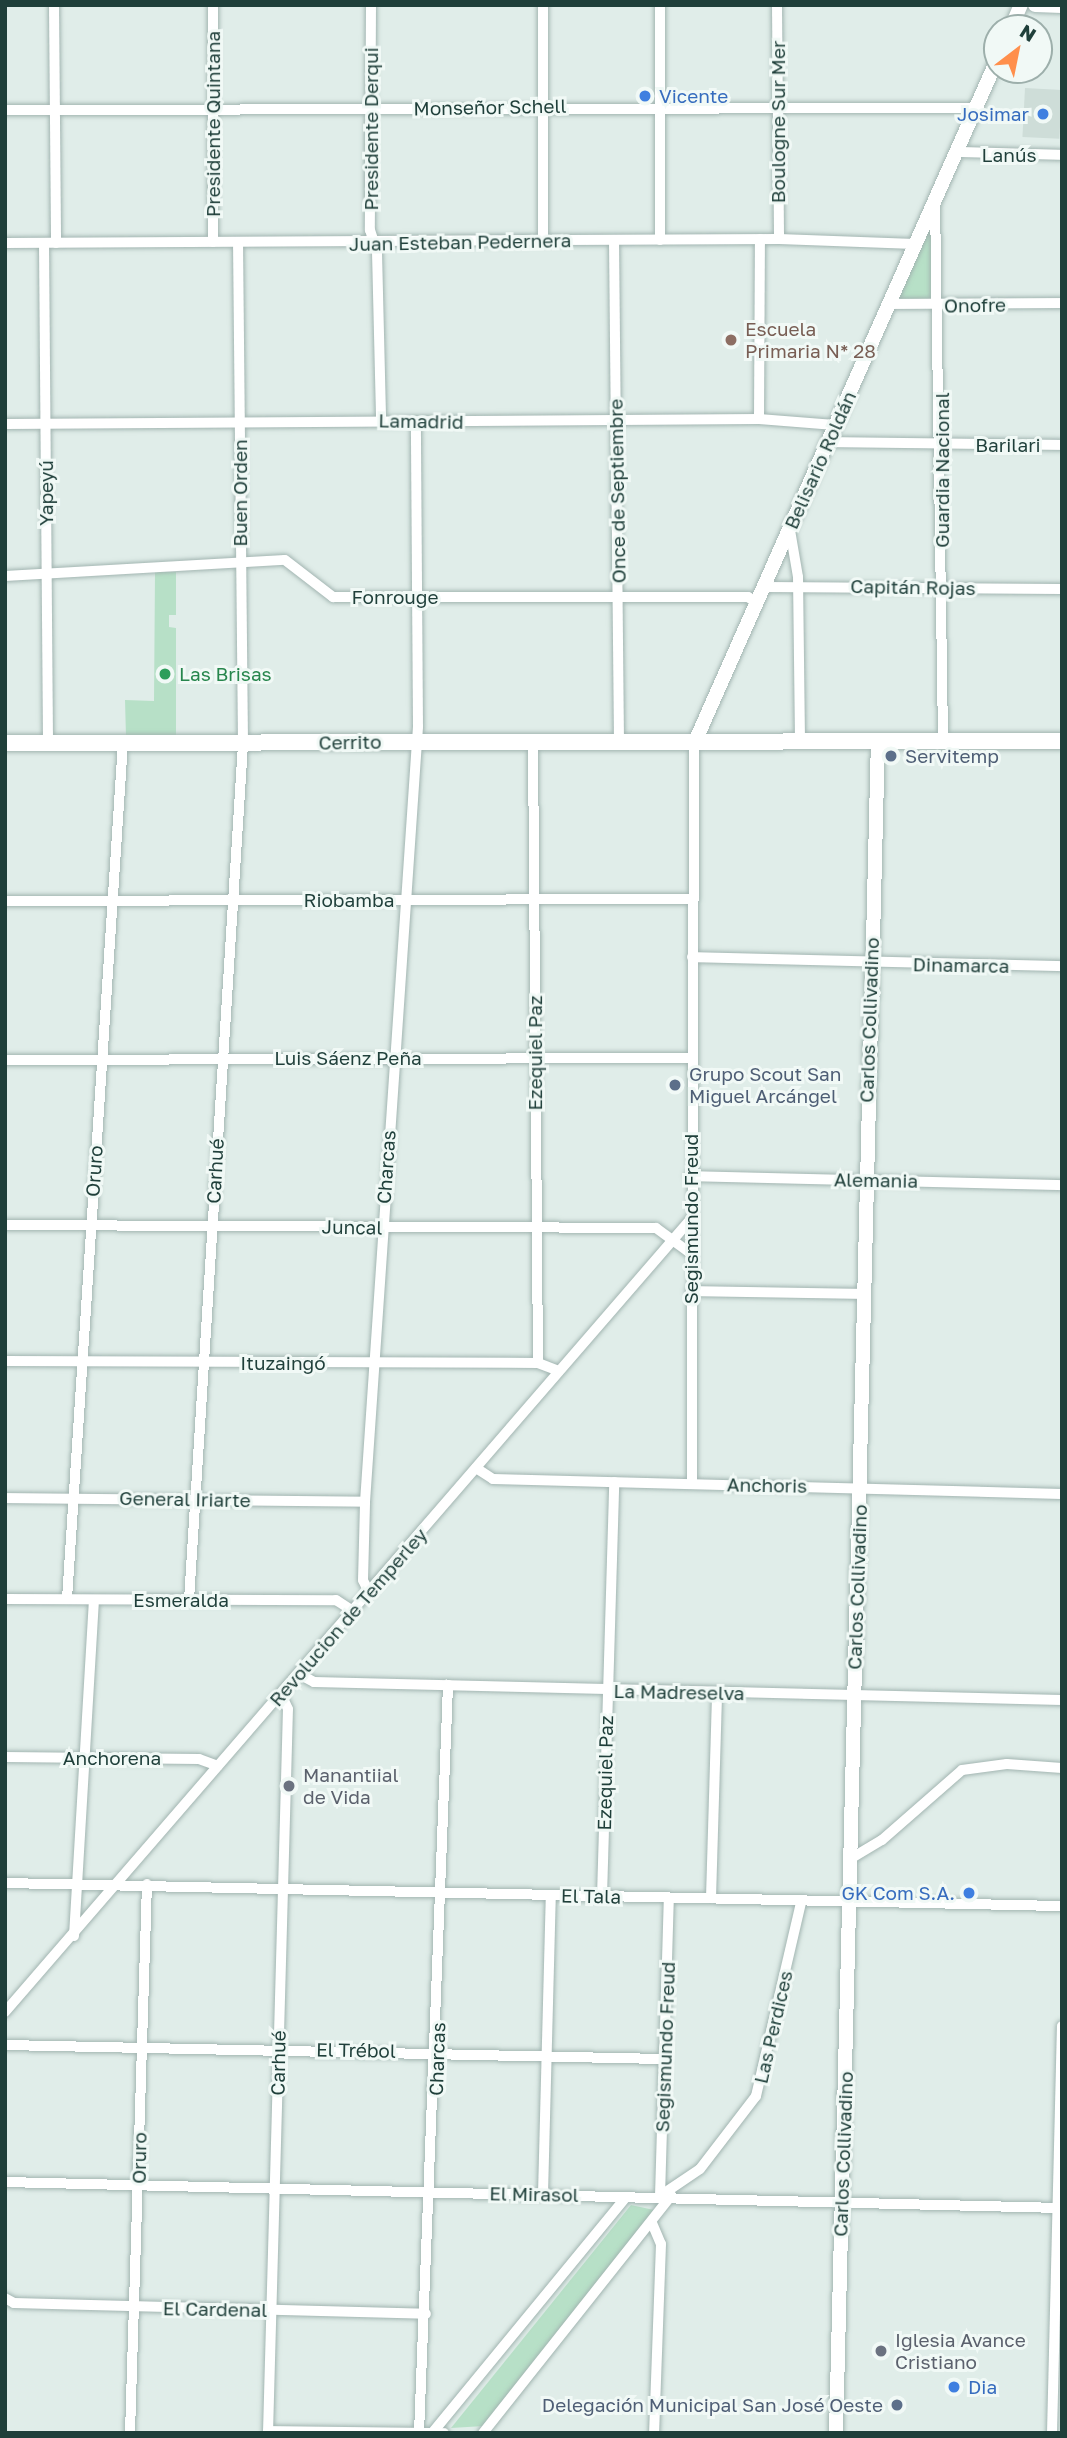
<!DOCTYPE html>
<html>
<head>
<meta charset="utf-8">
<style>
	body { margin:0 }
	#map { position:relative; width:1067px; height:2438px; overflow:hidden; background:#e0ede9; font-family:"Golos Text",sans-serif }
	div>[style] { position:absolute }
	[style*='--x'] { left:calc(var(--x)*1px); top:calc(var(--y)*1px); width:calc(var(--w)*1px); rotate:calc(var(--a)*1deg) }
	.built>* { inset:0; background:#ceddd8; transform-origin:0 0 }
	.green>* { inset:0; background:#b7e0c7 }
	.roads { filter:drop-shadow(0 0 2px #a2b5b1) drop-shadow(0 0 2px #a2b5b1) }
	.minor>* { height:10px; margin:-5px; padding:0 5px; transform-origin:5px; border-radius:5px; background:#fff }
	.tertiary>* { height:14px; margin:-7px; padding:0 7px; transform-origin:7px; border-radius:7px; background:#fff }
	.secondary>* { height:16px; margin:-8px; padding:0 8px; transform-origin:8px; border-radius:8px; background:#fff }
	.dots>* { width:19px; height:19px; translate:-50% -50%; box-sizing:border-box; border:4px solid #f1f9f6; border-radius:50% }
	span { translate:-50% -50%; white-space:nowrap; text-align:center; line-height:1.15; -webkit-text-stroke:6px #f1f9f6; paint-order:stroke }
	.shop-label { font-size:19px; color:#366cbe }
	.left { translate:0 -50%; text-align:left }
	.right { translate:-100% -50%; text-align:right }
	.street-label { font-size:19px; color:#1f3f3a }
	.education-label { font-size:19px; color:#785e54 }
	.leisure-label { font-size:19px; color:#27864d }
	.service-label { font-size:19px; color:#4e5e75 }
	.worship-label { font-size:19px; color:#5b616d }
	.frame { position:absolute; inset:0; border:7px solid #1f3f3a; pointer-events:none }
	.north { position:absolute; left:983px; top:14px; width:70px; height:70px; box-sizing:border-box; background:#f1f9f6; border:2px solid #9dafab; border-radius:50%; rotate:32deg; font-size:19px; font-weight:700; line-height:28px; text-align:center; color:#1f3f3a }
	.north::after { content:''; display:block; margin:auto; width:24px; height:32px; background:#ff8f4c; clip-path:polygon(50% 0,100% 100%,50% 72%,0 100%) }
</style>
</head>
<body>
<div id="map">
	<div class="built">
		<div style="left:1025px;top:88px;width:37px;height:49px;rotate:3deg"></div>
	</div>
	<div class="green">
		<div style="clip-path:polygon(935px 200px,942px 306px,889px 304px)"></div>
		<div style="clip-path:polygon(155px 572px,176px 572px,176px 615px,169px 615px,169px 627px,176px 628px,176px 737px,126px 737px,125px 700px,154px 701px)"></div>
		<div style="clip-path:polygon(631px 2205px,654px 2210px,484px 2426px,451px 2428px)"></div>
	</div>
	<div class="roads">
		<div class="minor">
			<div style="--x:54;--y:5;--w:238;--a:89.5"></div>
			<div style="--x:213;--y:5;--w:237;--a:90"></div>
			<div style="--x:371;--y:5;--w:225;--a:90.3"></div>
			<div style="--x:370;--y:230;--w:23;--a:72"></div>
			<div style="--x:377;--y:252;--w:168;--a:88.6"></div>
			<div style="--x:543;--y:5;--w:235;--a:90"></div>
			<div style="--x:660;--y:5;--w:235;--a:90"></div>
			<div style="--x:777;--y:5;--w:234;--a:89.5"></div>
			<div style="--x:5;--y:110;--w:970;--a:-0.12"></div>
			<div style="--x:957;--y:152;--w:105;--a:1.6"></div>
			<div style="--x:935;--y:200;--w:541;--a:89.15"></div>
			<div style="--x:614;--y:240;--w:502;--a:89.43"></div>
			<div style="--x:5;--y:243;--w:774;--a:-0.3"></div>
			<div style="--x:779;--y:239;--w:136;--a:2.1"></div>
			<div style="--x:44;--y:243;--w:500;--a:89.54"></div>
			<div style="--x:889;--y:304;--w:173;--a:-0.3"></div>
			<div style="--x:759;--y:419;--w:180;--a:-89.7"></div>
			<div style="--x:5;--y:424;--w:754;--a:-0.38"></div>
			<div style="--x:759;--y:419;--w:76;--a:4.5"></div>
			<div style="--x:828;--y:442;--w:234;--a:0.7"></div>
			<div style="--x:790;--y:530;--w:48;--a:80.3"></div>
			<div style="--x:798;--y:577;--w:165;--a:89.3"></div>
			<div style="--x:5;--y:576;--w:280;--a:-3.3"></div>
			<div style="--x:285;--y:560;--w:61;--a:37.6"></div>
			<div style="--x:333;--y:597;--w:415;--a:0"></div>
			<div style="--x:748;--y:597;--w:11;--a:34"></div>
			<div style="--x:765;--y:587;--w:297;--a:0.4"></div>
			<div style="--x:533;--y:742;--w:621;--a:89.54"></div>
			<div style="--x:5;--y:901;--w:687;--a:-0.17"></div>
			<div style="--x:692;--y:957;--w:370;--a:1.4"></div>
			<div style="--x:5;--y:1060;--w:686;--a:-0.17"></div>
			<div style="--x:690;--y:1176;--w:372;--a:1.4"></div>
			<div style="--x:5;--y:1225;--w:651;--a:0.26"></div>
			<div style="--x:656;--y:1228;--w:42;--a:36.3"></div>
			<div style="--x:691;--y:1291;--w:172;--a:1"></div>
			<div style="--x:5;--y:1361;--w:533;--a:0.21"></div>
			<div style="--x:538;--y:1363;--w:22;--a:21"></div>
			<div style="--x:476;--y:1468;--w:20;--a:33"></div>
			<div style="--x:493;--y:1479;--w:569;--a:1.51"></div>
			<div style="--x:692;--y:1484;--w:740;--a:-89.85"></div>
			<div style="--x:5;--y:1498;--w:360;--a:0.6"></div>
			<div style="--x:369;--y:1592;--w:13;--a:-117"></div>
			<div style="--x:363;--y:1580;--w:78;--a:-88.5"></div>
			<div style="--x:365;--y:1502;--w:777;--a:-86.09"></div>
			<div style="--x:418;--y:727;--w:305;--a:-90.4"></div>
			<div style="--x:5;--y:1599;--w:331;--a:0.2"></div>
			<div style="--x:336;--y:1600;--w:20;--a:33"></div>
			<div style="--x:67;--y:1599;--w:858;--a:-86.26"></div>
			<div style="--x:189;--y:1600;--w:859;--a:-86.39"></div>
			<div style="--x:243;--y:743;--w:501;--a:-90.57"></div>
			<div style="--x:299;--y:1674;--w:17;--a:28"></div>
			<div style="--x:314;--y:1682;--w:748;--a:1.38"></div>
			<div style="--x:5;--y:1757;--w:194;--a:0.6"></div>
			<div style="--x:199;--y:1759;--w:20;--a:20"></div>
			<div style="--x:850;--y:1859;--w:37;--a:-31"></div>
			<div style="--x:882;--y:1840;--w:106;--a:-41.2"></div>
			<div style="--x:962;--y:1770;--w:45;--a:-7.6"></div>
			<div style="--x:1007;--y:1764;--w:55;--a:4.2"></div>
			<div style="--x:5;--y:1883;--w:1057;--a:1.25"></div>
			<div style="--x:602;--y:1896;--w:414;--a:-88.3"></div>
			<div style="--x:711;--y:1898;--w:206;--a:-88.3"></div>
			<div style="--x:74;--y:1936;--w:336;--a:-86.6"></div>
			<div style="--x:5;--y:2012;--w:1047;--a:-49.14"></div>
			<div style="--x:5;--y:2045;--w:659;--a:1.22"></div>
			<div style="--x:5;--y:2182;--w:1057;--a:1.41"></div>
			<div style="--x:543;--y:2194;--w:298;--a:-88.5"></div>
			<div style="--x:660;--y:2196;--w:48;--a:-34"></div>
			<div style="--x:700;--y:2169;--w:92;--a:-52.5"></div>
			<div style="--x:756;--y:2096;--w:199;--a:-76.9"></div>
			<div style="--x:660;--y:2196;--w:298;--a:-88.3"></div>
			<div style="--x:652;--y:2223;--w:23;--a:67"></div>
			<div style="--x:661;--y:2244;--w:189;--a:92.1"></div>
			<div style="--x:5;--y:2298;--w:10;--a:29"></div>
			<div style="--x:14;--y:2303;--w:412;--a:1.5"></div>
			<div style="--x:268;--y:2431;--w:176;--a:0.7"></div>
			<div style="--x:433;--y:2432;--w:304;--a:-50.6"></div>
			<div style="--x:130;--y:2433;--w:549;--a:-88.23"></div>
			<div style="--x:268;--y:2433;--w:724;--a:-88.42"></div>
			<div style="--x:288;--y:1709;--w:17;--a:-115"></div>
			<div style="--x:419;--y:2433;--w:749;--a:-87.78"></div>
			<div style="--x:483;--y:2433;--w:303;--a:-51.6"></div>
			<div style="--x:1052;--y:2433;--w:407;--a:-88.6"></div>
		</div>
		<div class="tertiary">
			<div style="--x:1035;--y:5;--w:27;--a:2"></div>
			<div style="--x:1011;--y:28;--w:25;--a:-67"></div>
			<div style="--x:694;--y:744;--w:748;--a:-66.11"></div>
			<div style="--x:836;--y:2433;--w:1692;--a:-88.58"></div>
		</div>
		<div class="secondary">
			<div style="--x:5;--y:743;--w:1057;--a:-0.11"></div>
		</div>
	</div>
	<div class="dots">
		<div style="left:645px;top:96px;background:#3f7fe0"></div>
		<div style="left:1043px;top:114px;background:#3f7fe0"></div>
		<div style="left:731px;top:340px;background:#8d6e63"></div>
		<div style="left:165px;top:674px;background:#2e9e5b"></div>
		<div style="left:891px;top:756px;background:#5c6f8a"></div>
		<div style="left:675px;top:1085px;background:#5c6f8a"></div>
		<div style="left:289px;top:1786px;background:#6b7280"></div>
		<div style="left:969px;top:1893px;background:#3f7fe0"></div>
		<div style="left:881px;top:2351px;background:#6b7280"></div>
		<div style="left:954px;top:2387px;background:#3f7fe0"></div>
		<div style="left:897px;top:2405px;background:#5c6f8a"></div>
	</div>
	<div class="shop-label">
		<span class="left" style="left:659px;top:96px">Vicente</span>
		<span class="right" style="left:1029px;top:114px">Josimar</span>
		<span class="right" style="left:955px;top:1893px">GK Com S.A.</span>
		<span class="left" style="left:968px;top:2387px">Dia</span>
	</div>
	<div class="street-label">
		<span style="left:490px;top:107px;rotate:-1deg">Monseñor Schell</span>
		<span style="left:778px;top:122px;rotate:-90deg">Boulogne Sur Mer</span>
		<span style="left:213px;top:124px;rotate:-90deg">Presidente Quintana</span>
		<span style="left:371px;top:129px;rotate:-90deg">Presidente Derqui</span>
		<span style="left:1009px;top:155px">Lanús</span>
		<span style="left:460px;top:242px;rotate:-1deg">Juan Esteban Pedernera</span>
		<span style="left:975px;top:305px;rotate:-1deg">Onofre</span>
		<span style="left:421px;top:421px;rotate:1deg">Lamadrid</span>
		<span style="left:1008px;top:445px">Barilari</span>
		<span style="left:820px;top:460px;rotate:-66deg">Belisario Roldán</span>
		<span style="left:942px;top:470px;rotate:-90deg">Guardia Nacional</span>
		<span style="left:617px;top:491px;rotate:-91deg">Once de Septiembre</span>
		<span style="left:46px;top:493px;rotate:-90deg">Yapeyú</span>
		<span style="left:240px;top:493px;rotate:-90deg">Buen Orden</span>
		<span style="left:913px;top:587px;rotate:1deg">Capitán Rojas</span>
		<span style="left:395px;top:597px">Fonrouge</span>
		<span style="left:350px;top:742px;rotate:-1deg">Cerrito</span>
		<span style="left:349px;top:900px">Riobamba</span>
		<span style="left:961px;top:965px;rotate:1deg">Dinamarca</span>
		<span style="left:869px;top:1020px;rotate:-88deg">Carlos Collivadino</span>
		<span style="left:535px;top:1053px;rotate:-90deg">Ezequiel Paz</span>
		<span style="left:348px;top:1058px">Luis Sáenz Peña</span>
		<span style="left:386px;top:1167px;rotate:-86deg">Charcas</span>
		<span style="left:94px;top:1171px;rotate:-86deg">Oruro</span>
		<span style="left:215px;top:1171px;rotate:-87deg">Carhué</span>
		<span style="left:876px;top:1180px;rotate:1deg">Alemania</span>
		<span style="left:691px;top:1219px;rotate:-90deg">Segismundo Freud</span>
		<span style="left:352px;top:1227px;rotate:1deg">Juncal</span>
		<span style="left:283px;top:1363px">Ituzaingó</span>
		<span style="left:767px;top:1485px;rotate:1deg">Anchoris</span>
		<span style="left:185px;top:1499px;rotate:1deg">General Iriarte</span>
		<span style="left:857px;top:1587px;rotate:-88deg">Carlos Collivadino</span>
		<span style="left:181px;top:1600px">Esmeralda</span>
		<span style="left:348px;top:1617px;rotate:-49deg">Revolucion de Temperley</span>
		<span style="left:679px;top:1692px;rotate:1deg">La Madreselva</span>
		<span style="left:112px;top:1758px">Anchorena</span>
		<span style="left:605px;top:1773px;rotate:-89deg">Ezequiel Paz</span>
		<span style="left:591px;top:1896px;rotate:1deg">El Tala</span>
		<span style="left:773px;top:2027px;rotate:-77deg">Las Perdices</span>
		<span style="left:665px;top:2047px;rotate:-88deg">Segismundo Freud</span>
		<span style="left:356px;top:2050px;rotate:1deg">El Trébol</span>
		<span style="left:437px;top:2059px;rotate:-88deg">Charcas</span>
		<span style="left:278px;top:2063px;rotate:-89deg">Carhué</span>
		<span style="left:843px;top:2154px;rotate:-88deg">Carlos Collivadino</span>
		<span style="left:139px;top:2158px;rotate:-89deg">Oruro</span>
		<span style="left:534px;top:2194px;rotate:1deg">El Mirasol</span>
		<span style="left:215px;top:2309px;rotate:1deg">El Cardenal</span>
	</div>
	<div class="education-label">
		<span class="left" style="left:745px;top:340px">Escuela<br>Primaria N* 28</span>
	</div>
	<div class="leisure-label">
		<span class="left" style="left:179px;top:674px">Las Brisas</span>
	</div>
	<div class="service-label">
		<span class="left" style="left:905px;top:756px">Servitemp</span>
		<span class="left" style="left:689px;top:1085px">Grupo Scout San<br>Miguel Arcángel</span>
		<span class="right" style="left:883px;top:2405px">Delegación Municipal San José Oeste</span>
	</div>
	<div class="worship-label">
		<span class="left" style="left:303px;top:1786px">Manantiial<br>de Vida</span>
		<span class="left" style="left:895px;top:2351px">Iglesia Avance<br>Cristiano</span>
	</div>
	<div class="frame"></div>
	<div class="north">N</div>
</div>
</body>
</html>
